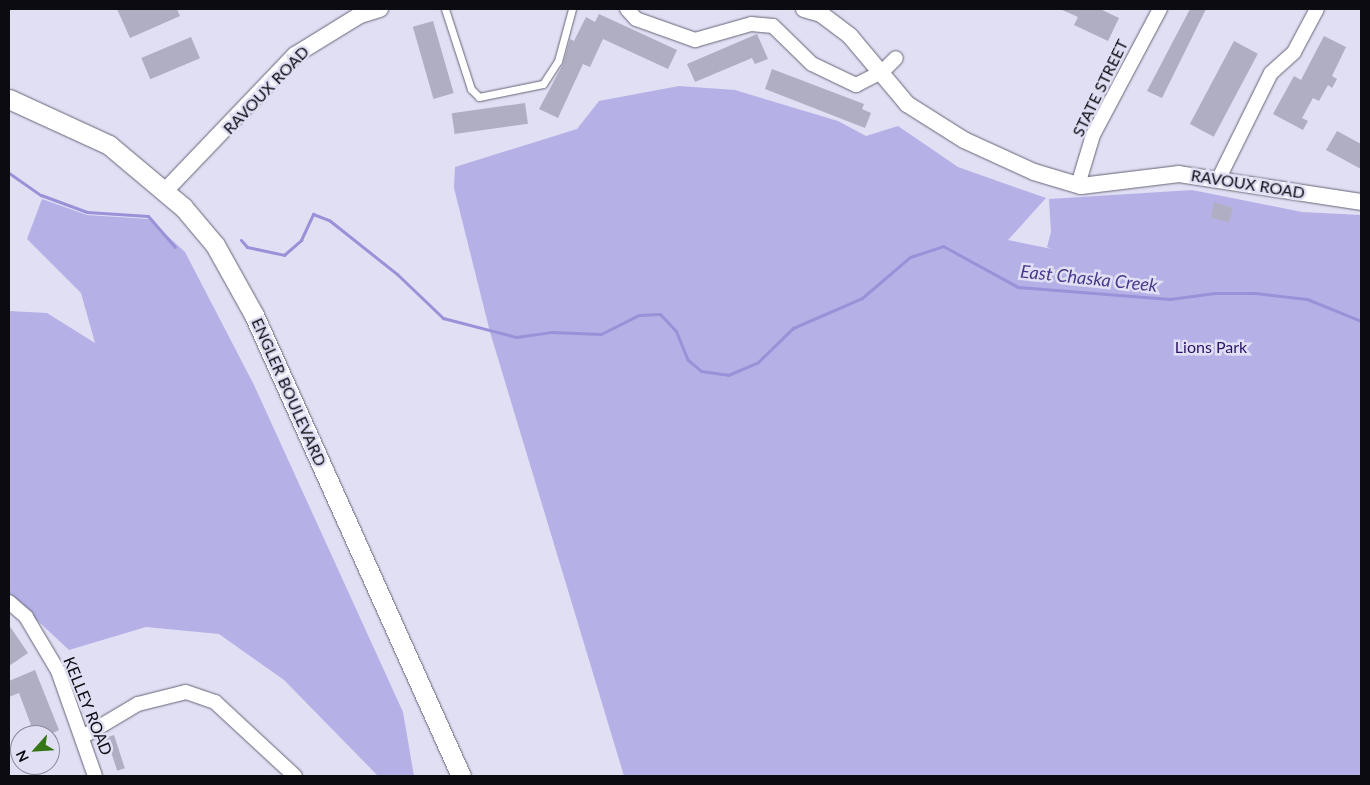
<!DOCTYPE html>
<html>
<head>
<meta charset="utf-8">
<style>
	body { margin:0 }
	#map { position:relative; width:1370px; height:785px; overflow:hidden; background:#e0dff4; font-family:Lato,sans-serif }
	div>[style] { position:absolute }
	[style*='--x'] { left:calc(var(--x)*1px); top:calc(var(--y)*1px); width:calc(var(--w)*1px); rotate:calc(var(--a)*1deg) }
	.green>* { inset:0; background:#b5b1e6 }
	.stream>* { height:3px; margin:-1.5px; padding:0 1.5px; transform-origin:1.5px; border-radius:1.5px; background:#9992d8 }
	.building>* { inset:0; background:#afaec2; transform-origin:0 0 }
	.roads { filter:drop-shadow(0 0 1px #666577) drop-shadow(0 0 1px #666577) }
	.service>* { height:7px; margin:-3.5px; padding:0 3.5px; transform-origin:3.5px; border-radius:3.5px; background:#fff }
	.minor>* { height:14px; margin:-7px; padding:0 7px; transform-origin:7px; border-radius:7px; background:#fff }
	.tertiary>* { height:16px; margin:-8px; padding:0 8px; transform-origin:8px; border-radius:8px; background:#fff }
	.secondary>* { height:19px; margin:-9.5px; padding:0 9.5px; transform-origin:9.5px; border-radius:9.5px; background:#fff }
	span { translate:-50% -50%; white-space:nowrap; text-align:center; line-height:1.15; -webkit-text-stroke:5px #e0dff4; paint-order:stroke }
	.street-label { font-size:16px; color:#0c0b12 }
	.park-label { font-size:16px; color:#2b1365 }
	.water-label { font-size:18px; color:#49398c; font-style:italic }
	.frame { position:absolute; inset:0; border:10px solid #0c0b12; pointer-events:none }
	.north { position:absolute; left:10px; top:725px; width:50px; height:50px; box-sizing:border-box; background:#e0dff4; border:1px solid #8b8a9a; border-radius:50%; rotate:244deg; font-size:14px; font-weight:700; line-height:20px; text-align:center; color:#0c0b12 }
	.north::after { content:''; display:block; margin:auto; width:18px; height:22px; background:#357716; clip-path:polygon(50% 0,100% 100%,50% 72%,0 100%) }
</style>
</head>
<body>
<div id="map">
	<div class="green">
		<div style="clip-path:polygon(679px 86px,735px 90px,838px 121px,866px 136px,898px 126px,958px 167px,1046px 198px,1008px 240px,1052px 249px,1047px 247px,1051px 232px,1049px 199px,1192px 190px,1302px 212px,1361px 215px,1361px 776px,624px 776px,490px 332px,454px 188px,455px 167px,577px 129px,599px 101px)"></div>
		<div style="clip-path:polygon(42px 199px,87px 215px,149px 219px,185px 252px,254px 385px,403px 712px,414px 776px,378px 776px,284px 680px,219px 634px,146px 627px,69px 650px,9px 594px,9px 311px,47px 313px,95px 343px,81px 293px,27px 239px)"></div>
	</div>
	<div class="stream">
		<div style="--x:9;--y:173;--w:39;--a:35"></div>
		<div style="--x:41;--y:195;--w:49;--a:20.3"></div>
		<div style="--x:87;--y:212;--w:61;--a:3.8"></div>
		<div style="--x:148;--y:216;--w:41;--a:48.9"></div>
		<div style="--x:241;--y:240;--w:9;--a:49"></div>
		<div style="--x:247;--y:247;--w:38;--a:12"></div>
		<div style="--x:284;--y:255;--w:23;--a:-41"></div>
		<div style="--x:301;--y:240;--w:29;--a:-65"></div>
		<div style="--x:313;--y:214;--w:17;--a:21"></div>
		<div style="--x:329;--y:220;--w:87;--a:38.5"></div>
		<div style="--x:397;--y:274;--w:64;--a:43.7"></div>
		<div style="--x:443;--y:318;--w:75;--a:14.6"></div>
		<div style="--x:516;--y:337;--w:35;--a:-8"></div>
		<div style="--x:551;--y:332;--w:50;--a:2.3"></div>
		<div style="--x:601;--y:334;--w:42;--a:-26.6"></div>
		<div style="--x:639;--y:315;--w:21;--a:-3"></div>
		<div style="--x:660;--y:314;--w:23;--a:47"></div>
		<div style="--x:676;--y:331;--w:31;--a:68"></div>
		<div style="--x:688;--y:360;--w:17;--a:40"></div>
		<div style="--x:701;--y:371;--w:27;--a:8"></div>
		<div style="--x:728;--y:375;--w:33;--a:-23"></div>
		<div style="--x:758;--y:362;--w:49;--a:-44.2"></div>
		<div style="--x:793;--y:328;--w:75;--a:-23.5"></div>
		<div style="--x:862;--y:298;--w:63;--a:-40.5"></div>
		<div style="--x:910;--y:257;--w:35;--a:-18"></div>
		<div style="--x:943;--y:246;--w:85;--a:28.7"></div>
		<div style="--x:1018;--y:287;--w:152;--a:4.5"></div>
		<div style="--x:1170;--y:299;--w:45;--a:-7.6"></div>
		<div style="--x:1215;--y:293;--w:40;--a:0"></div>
		<div style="--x:1255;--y:293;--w:52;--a:6.6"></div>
		<div style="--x:1307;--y:299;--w:58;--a:22.2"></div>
	</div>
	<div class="building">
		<div style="clip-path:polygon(117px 9px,177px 9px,180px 16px,130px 38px)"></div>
		<div style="clip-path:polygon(1060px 9px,1100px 9px,1119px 18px,1108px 41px,1074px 25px,1078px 17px)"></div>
		<div style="clip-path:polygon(1190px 9px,1206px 9px,1162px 98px,1147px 91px)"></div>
		<div style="clip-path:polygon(599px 14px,677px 50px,668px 69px,603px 39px,590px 67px,583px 64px,558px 118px,539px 109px,563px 64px,570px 39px,574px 41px,586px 17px,595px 22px)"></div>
		<div style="left:433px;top:21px;width:75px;height:21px;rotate:74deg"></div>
		<div style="clip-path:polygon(757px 34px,768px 59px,755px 64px,752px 58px,695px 82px,687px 64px)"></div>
		<div style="clip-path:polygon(1324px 36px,1346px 47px,1332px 76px,1337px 79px,1332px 88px,1328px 85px,1319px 101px,1313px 98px,1302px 118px,1308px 121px,1303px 130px,1273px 114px,1294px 76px,1301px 80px)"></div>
		<div style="left:191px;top:37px;width:23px;height:54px;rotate:67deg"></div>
		<div style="left:1234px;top:41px;width:27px;height:94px;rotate:28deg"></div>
		<div style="clip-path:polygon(772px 69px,864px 104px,862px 109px,871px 113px,865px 128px,765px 89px)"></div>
		<div style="left:525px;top:103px;width:21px;height:74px;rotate:82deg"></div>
		<div style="clip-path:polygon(1337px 131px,1361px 144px,1361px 169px,1326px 150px)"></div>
		<div style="clip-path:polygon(1214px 202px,1233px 208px,1229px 222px,1211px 218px)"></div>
		<div style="clip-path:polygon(9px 625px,28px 653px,9px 666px)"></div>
		<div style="clip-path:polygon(35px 670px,59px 730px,49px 735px,27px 735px,24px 728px,31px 725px,19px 693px,9px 697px,9px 681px)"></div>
		<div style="left:114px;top:735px;width:35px;height:8px;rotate:72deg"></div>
	</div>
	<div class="roads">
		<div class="service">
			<div style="--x:445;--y:9;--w:84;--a:72"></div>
			<div style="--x:471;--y:89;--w:11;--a:45"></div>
			<div style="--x:479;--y:97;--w:65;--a:-11.5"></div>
			<div style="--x:543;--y:84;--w:27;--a:-57"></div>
			<div style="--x:558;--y:61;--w:54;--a:-74.9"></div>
		</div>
		<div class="minor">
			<div style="--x:627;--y:9;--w:13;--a:48"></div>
			<div style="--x:636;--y:19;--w:63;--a:19.6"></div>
			<div style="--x:695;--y:40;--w:58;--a:-15.9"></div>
			<div style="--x:751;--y:24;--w:22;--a:5"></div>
			<div style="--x:773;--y:26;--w:54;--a:44.3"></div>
			<div style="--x:812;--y:64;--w:49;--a:25.5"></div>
			<div style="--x:856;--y:85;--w:30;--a:-27"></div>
			<div style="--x:883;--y:71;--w:18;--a:-45"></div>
			<div style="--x:1219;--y:178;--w:117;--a:-63.7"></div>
			<div style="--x:1271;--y:73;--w:31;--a:-42"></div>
			<div style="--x:1294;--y:52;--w:49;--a:-61.9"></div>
			<div style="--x:1078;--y:185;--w:52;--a:-73.3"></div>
			<div style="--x:1093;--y:135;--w:143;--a:-62"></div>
			<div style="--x:9;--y:602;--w:23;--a:41"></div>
			<div style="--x:26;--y:617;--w:63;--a:59.3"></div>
			<div style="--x:58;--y:671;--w:111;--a:70.6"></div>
			<div style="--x:84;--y:736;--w:63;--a:-30.7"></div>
			<div style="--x:138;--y:704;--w:49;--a:-14"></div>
			<div style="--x:186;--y:692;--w:31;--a:19"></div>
			<div style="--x:215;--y:702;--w:109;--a:42.8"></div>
		</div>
		<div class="tertiary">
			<div style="--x:804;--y:9;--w:18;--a:16"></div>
			<div style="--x:821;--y:14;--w:36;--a:37"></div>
			<div style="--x:850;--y:36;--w:89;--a:50"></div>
			<div style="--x:907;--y:104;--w:67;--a:32.3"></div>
			<div style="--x:964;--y:140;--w:77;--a:24.6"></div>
			<div style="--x:1034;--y:172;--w:49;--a:16.6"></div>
			<div style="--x:1081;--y:186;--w:99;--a:-7"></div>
			<div style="--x:1179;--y:174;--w:184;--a:8.7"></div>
			<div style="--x:165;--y:191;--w:188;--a:-46.3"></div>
			<div style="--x:295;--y:55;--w:76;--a:-31.6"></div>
			<div style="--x:360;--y:15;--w:21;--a:-17"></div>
		</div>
		<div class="secondary">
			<div style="--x:9;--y:99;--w:110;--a:24.7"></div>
			<div style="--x:109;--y:145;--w:97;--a:40"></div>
			<div style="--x:183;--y:207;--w:50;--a:49.9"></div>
			<div style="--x:215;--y:245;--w:80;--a:60.9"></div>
			<div style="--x:254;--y:315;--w:505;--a:65.82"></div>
		</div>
	</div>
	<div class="street-label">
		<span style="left:1100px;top:88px;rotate:-64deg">STATE STREET</span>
		<span style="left:266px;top:90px;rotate:-46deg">RAVOUX ROAD</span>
		<span style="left:1248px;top:184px;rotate:9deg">RAVOUX ROAD</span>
		<span style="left:289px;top:392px;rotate:66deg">ENGLER BOULEVARD</span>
		<span style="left:88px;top:706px;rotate:68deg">KELLEY ROAD</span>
	</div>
	<div class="park-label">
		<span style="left:1211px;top:347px">Lions Park</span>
	</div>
	<div class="water-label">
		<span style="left:1089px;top:278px;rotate:6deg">East Chaska Creek</span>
	</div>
	<div class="frame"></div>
	<div class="north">N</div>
</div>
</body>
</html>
